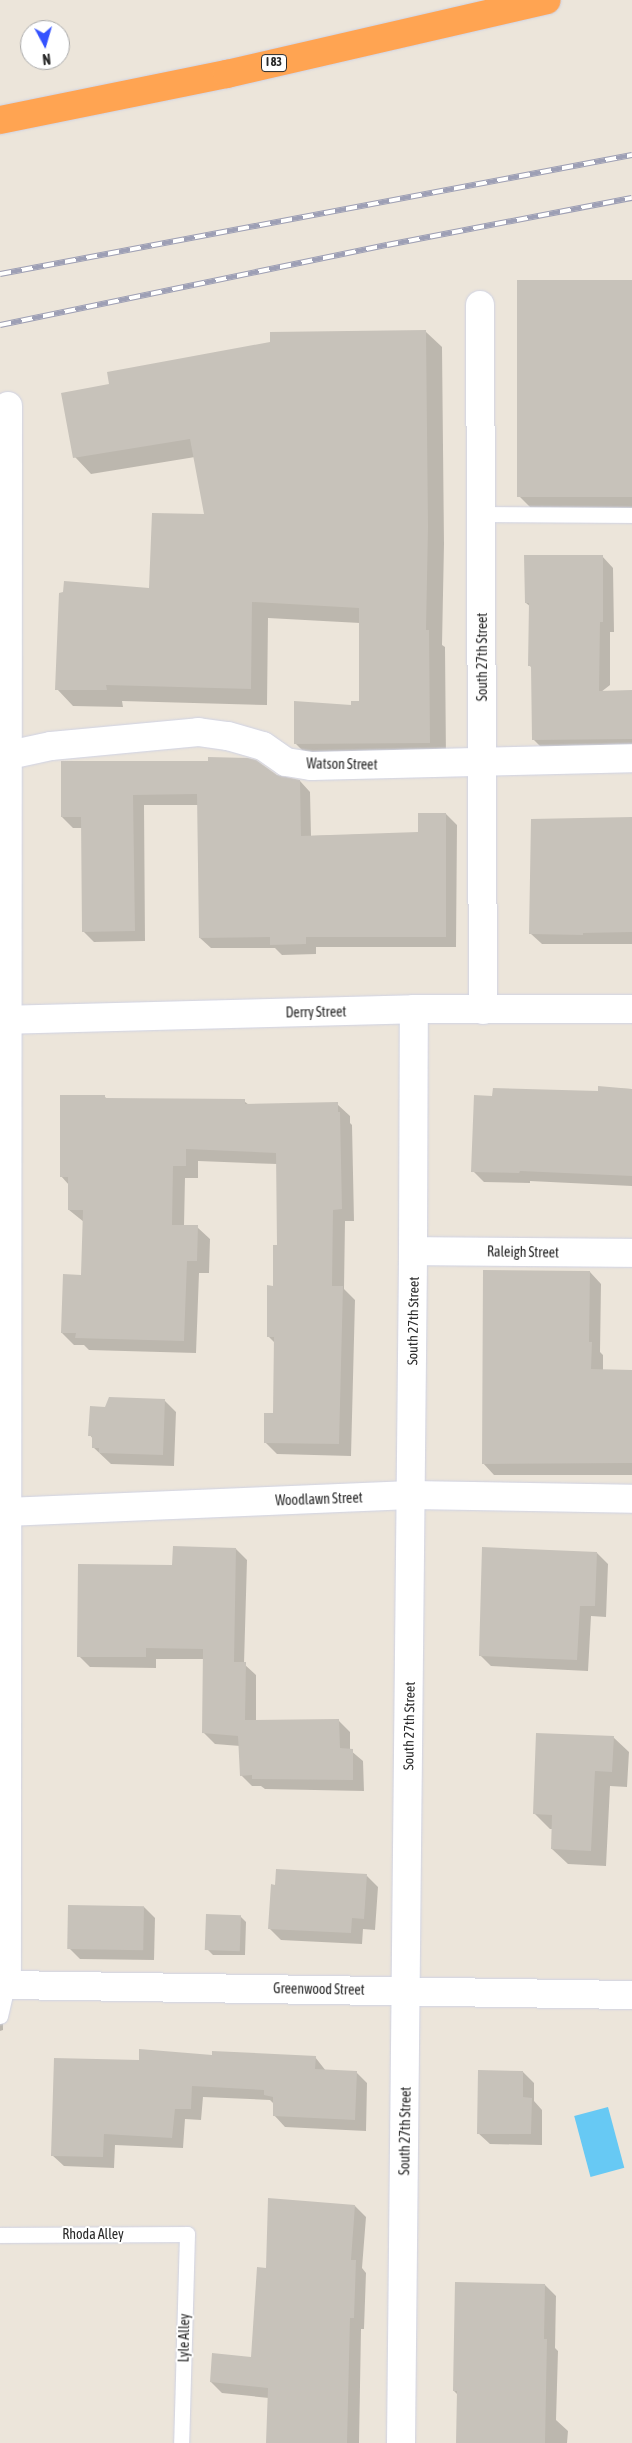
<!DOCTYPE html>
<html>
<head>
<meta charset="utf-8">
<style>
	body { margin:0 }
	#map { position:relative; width:632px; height:2443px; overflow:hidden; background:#ece5da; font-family:"Asap Condensed",sans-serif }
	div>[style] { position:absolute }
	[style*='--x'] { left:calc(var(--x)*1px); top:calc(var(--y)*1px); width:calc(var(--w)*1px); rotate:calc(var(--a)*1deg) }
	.water>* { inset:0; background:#67c9f4; transform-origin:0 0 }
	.shadow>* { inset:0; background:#0003 }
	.building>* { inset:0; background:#c7c2ba; transform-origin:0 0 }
	.roads { filter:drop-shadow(0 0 1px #cfd2e3) drop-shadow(0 0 1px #cfd2e3) }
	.service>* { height:15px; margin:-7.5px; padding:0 7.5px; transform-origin:7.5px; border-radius:7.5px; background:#fff }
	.minor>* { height:28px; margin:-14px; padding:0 14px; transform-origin:14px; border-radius:14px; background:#fff }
	.secondary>* { height:28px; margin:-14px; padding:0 14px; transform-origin:14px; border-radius:14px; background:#fff }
	.motorway>* { height:28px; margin:-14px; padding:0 14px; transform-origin:14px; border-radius:14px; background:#ffa452 }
	.rail>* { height:5.5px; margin-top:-2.75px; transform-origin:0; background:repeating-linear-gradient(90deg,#fff 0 11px,#9d9fb5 0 22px); box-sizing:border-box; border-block:1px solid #9d9fb5 }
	span { translate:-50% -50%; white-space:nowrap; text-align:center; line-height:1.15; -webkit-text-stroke:4px #fff; paint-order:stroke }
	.shield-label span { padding:1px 4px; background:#fff; border:1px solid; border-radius:4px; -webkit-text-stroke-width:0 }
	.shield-label { font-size:12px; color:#292929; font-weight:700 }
	.street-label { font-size:14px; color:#292929 }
	.north { position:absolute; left:20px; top:20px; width:50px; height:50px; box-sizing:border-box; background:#fff; border:1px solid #a9a9a9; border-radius:50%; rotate:174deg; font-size:14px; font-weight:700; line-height:20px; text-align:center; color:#292929 }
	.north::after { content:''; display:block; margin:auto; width:18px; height:22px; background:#3452ff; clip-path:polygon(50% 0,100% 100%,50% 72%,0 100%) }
</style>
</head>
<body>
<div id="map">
	<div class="water">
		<div style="left:608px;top:2107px;width:63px;height:35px;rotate:75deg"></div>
	</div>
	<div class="shadow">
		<div style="clip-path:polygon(632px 281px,632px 514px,536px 513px,518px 495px)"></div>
		<div style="clip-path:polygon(425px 331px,442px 347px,444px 544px,442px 645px,445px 647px,446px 759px,312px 760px,295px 743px,360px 702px,360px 623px,268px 618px,267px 705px,122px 701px,123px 707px,73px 706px,57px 689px,150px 589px,206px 515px,195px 457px,91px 474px,75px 457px)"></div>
		<div style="clip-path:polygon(602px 556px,613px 568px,614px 632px,610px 632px,610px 685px,601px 692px,632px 692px,632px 750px,544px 750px,533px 739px,533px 669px,530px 666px,531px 607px,526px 603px)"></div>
		<div style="clip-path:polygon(63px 762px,277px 776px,300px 781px,310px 792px,311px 836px,419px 833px,446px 814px,457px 825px,456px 947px,316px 947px,316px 954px,282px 955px,275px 948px,211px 948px,200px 938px,199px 805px,144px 805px,145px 941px,94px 942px,83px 931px,82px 828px,73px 828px,62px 817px)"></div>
		<div style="clip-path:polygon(632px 819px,632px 944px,542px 944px,530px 933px)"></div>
		<div style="clip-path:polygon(599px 1088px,632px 1089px,632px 1186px,530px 1181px,530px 1183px,484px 1182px,473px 1171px,493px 1098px,599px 1092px)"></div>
		<div style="clip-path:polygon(105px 1097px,108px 1100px,244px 1101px,249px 1105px,337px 1104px,350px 1116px,350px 1123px,352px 1125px,354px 1221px,345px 1221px,344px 1289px,355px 1300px,351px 1456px,277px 1454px,265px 1442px,274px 1415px,276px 1344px,268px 1336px,278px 1246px,277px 1164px,198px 1161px,198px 1178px,185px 1178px,184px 1226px,197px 1227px,210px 1239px,209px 1273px,199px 1273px,196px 1353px,89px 1350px,84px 1345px,74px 1345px,62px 1333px,82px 1276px,84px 1222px,69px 1210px,69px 1185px,61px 1176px)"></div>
		<div style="clip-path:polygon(590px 1272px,601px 1284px,600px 1352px,603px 1355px,603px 1370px,632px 1371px,632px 1475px,494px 1475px,483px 1463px)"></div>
		<div style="clip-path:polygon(165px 1401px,176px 1412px,174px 1466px,111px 1464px,93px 1447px,93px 1439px,90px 1435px,105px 1408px)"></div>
		<div style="clip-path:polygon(236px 1549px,247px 1560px,244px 1664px,256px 1675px,256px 1721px,339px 1721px,350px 1732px,350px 1750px,363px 1761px,364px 1791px,265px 1789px,261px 1786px,252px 1786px,241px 1775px,240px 1746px,215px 1744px,204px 1733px,204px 1659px,156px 1659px,156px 1668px,90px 1667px,79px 1656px,173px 1567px)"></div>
		<div style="clip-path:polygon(597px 1553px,608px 1564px,606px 1617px,591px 1616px,588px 1671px,491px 1666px,480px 1655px)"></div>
		<div style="clip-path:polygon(613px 1737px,629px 1752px,627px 1787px,610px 1786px,606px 1866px,568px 1864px,552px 1849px,553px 1829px,550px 1829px,535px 1814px)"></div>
		<div style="clip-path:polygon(367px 1876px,378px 1887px,375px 1930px,363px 1929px,362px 1944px,281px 1940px,269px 1928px)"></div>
		<div style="clip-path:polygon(144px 1907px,155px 1918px,154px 1960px,80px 1959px,69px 1948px)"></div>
		<div style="clip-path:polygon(240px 1916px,246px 1922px,245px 1955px,213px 1955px,207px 1949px)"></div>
		<div style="clip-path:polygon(0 1957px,2px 1959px,3px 2030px,0 2031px)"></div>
		<div style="clip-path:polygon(213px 2056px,315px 2057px,326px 2071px,356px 2072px,367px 2083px,366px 2131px,285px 2127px,274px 2115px,274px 2104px,270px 2100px,203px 2097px,201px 2120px,185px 2119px,183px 2148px,115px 2145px,114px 2168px,64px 2166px,52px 2155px,140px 2061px)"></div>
		<div style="clip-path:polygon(523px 2072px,534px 2083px,534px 2101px,542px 2110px,542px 2145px,490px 2144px,478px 2133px)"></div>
		<div style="clip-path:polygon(355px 2206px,366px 2217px,362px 2268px,366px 2273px,364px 2329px,361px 2329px,359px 2443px,268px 2443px,269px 2398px,222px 2393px,211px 2382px,252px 2359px,267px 2269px)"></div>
		<div style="clip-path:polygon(545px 2285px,556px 2296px,555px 2348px,558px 2351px,556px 2420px,568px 2431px,567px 2443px,457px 2443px,458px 2395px,454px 2391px)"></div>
	</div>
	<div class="building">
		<div style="left:632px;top:280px;width:217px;height:115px;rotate:90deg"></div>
		<div style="clip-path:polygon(426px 330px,428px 527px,426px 630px,429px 630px,430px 743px,294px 744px,294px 701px,351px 705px,351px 701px,359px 701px,359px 608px,252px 602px,251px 689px,106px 685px,107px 690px,55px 690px,59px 593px,63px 592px,64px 581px,149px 588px,152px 513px,204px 514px,190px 439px,73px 458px,61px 393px,109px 384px,107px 372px,270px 342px,270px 332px)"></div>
		<div style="clip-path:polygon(524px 555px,603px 555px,603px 622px,600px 622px,599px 691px,632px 690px,632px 739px,532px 740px,531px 666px,528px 666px,529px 603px,525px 603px)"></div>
		<div style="clip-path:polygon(208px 757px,248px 758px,256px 760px,277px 775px,300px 780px,301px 836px,418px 832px,418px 813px,446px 813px,446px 937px,306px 937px,306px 944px,270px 945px,270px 937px,199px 938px,197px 794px,133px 795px,135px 931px,82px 932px,81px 817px,61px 817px,61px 761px,208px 761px)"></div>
		<div style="clip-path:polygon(632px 817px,632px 932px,583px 933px,583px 935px,529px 934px,531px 819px)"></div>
		<div style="clip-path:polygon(598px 1086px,632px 1089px,632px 1176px,520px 1171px,519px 1173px,471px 1172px,474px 1095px,492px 1096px,493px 1088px,598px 1091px)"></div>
		<div style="clip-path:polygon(60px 1095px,105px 1095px,105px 1098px,245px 1099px,245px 1104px,338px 1102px,338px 1112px,340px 1112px,342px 1209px,333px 1210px,332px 1286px,343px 1286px,339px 1444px,264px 1443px,264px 1413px,273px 1413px,274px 1337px,267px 1337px,267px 1285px,273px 1286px,273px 1245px,277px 1245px,276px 1153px,186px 1149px,186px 1166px,173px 1166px,172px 1225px,198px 1225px,197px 1261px,187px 1261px,184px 1341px,75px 1338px,76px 1333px,61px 1333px,63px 1274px,81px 1275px,83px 1210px,68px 1210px,68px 1177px,60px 1177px)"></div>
		<div style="clip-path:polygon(483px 1270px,590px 1271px,589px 1342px,592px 1342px,591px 1369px,632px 1370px,632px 1463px,482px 1464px)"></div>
		<div style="clip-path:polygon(109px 1397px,165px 1399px,163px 1455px,99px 1453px,99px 1448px,92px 1448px,92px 1436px,88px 1436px,90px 1406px,105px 1407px)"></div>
		<div style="clip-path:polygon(173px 1546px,236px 1548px,234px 1662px,246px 1662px,245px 1720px,339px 1719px,340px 1748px,353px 1749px,353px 1780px,252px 1779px,252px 1775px,240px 1776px,238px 1736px,202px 1733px,203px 1649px,146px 1648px,146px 1657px,77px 1657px,78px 1564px,172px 1565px)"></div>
		<div style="clip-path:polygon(482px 1547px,597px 1552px,595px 1606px,580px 1606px,577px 1660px,479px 1656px)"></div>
		<div style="clip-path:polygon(536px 1733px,614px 1736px,612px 1772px,595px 1771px,591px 1851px,551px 1849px,552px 1815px,533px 1814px)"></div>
		<div style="clip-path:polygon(276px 1869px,367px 1874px,364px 1919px,352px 1918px,351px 1933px,268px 1929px,271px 1884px,275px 1885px)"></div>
		<div style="left:68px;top:1905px;width:76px;height:44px;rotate:1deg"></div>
		<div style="left:206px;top:1914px;width:35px;height:36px;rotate:2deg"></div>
		<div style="clip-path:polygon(139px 2049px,212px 2055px,212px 2051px,316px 2056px,315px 2069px,357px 2071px,355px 2120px,273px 2116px,273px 2097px,264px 2095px,264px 2090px,192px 2086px,191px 2109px,175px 2109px,172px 2138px,104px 2134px,103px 2157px,51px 2156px,54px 2058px,139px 2060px)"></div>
		<div style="clip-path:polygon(478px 2070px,523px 2071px,523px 2097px,532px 2098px,531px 2134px,477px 2134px)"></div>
		<div style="clip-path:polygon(268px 2198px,355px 2205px,351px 2260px,356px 2260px,354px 2318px,350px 2318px,347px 2443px,266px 2443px,268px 2388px,210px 2382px,212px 2353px,251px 2357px,257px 2267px,266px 2268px)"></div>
		<div style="clip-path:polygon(455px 2282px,545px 2284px,544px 2339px,547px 2339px,545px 2443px,456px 2443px,457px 2391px,453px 2391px)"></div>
	</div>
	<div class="roads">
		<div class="service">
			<div style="--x:482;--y:514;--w:150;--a:0.4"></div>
			<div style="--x:0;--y:2016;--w:32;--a:-77"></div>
			<div style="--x:0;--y:2235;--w:187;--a:-0.3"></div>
			<div style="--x:187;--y:2234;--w:209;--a:91.6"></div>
		</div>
		<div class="minor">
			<div style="--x:480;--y:305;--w:705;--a:89.76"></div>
			<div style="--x:8;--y:406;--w:1579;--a:90.04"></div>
			<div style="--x:7;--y:1985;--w:625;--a:0.92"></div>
			<div style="--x:0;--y:757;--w:52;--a:-12.2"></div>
			<div style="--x:51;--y:746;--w:148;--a:-5.4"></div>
			<div style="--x:198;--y:732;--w:30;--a:8"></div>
			<div style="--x:228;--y:736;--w:36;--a:16"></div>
			<div style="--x:263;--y:746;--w:28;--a:35"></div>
			<div style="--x:286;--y:762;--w:26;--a:9"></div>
			<div style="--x:312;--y:766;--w:320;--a:-1.4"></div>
			<div style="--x:413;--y:1251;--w:219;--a:0.5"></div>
			<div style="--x:6;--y:1512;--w:405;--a:-2.4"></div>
			<div style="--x:411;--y:1495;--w:221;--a:1"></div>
			<div style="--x:401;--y:2443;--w:1192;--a:-89.42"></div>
			<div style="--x:413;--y:1251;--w:242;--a:-89.8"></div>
		</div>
		<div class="secondary">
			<div style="--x:0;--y:1020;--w:414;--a:-1.5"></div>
			<div style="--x:414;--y:1009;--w:218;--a:0"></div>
		</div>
		<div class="motorway">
			<div style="--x:0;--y:120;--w:232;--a:-11.5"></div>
			<div style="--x:227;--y:74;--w:328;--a:-13"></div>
		</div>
	</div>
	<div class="rail">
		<div style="--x:0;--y:274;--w:643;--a:-10.66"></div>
		<div style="--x:0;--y:325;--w:395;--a:-11.7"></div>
		<div style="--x:387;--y:245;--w:249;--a:-10.9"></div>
	</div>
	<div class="shield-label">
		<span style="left:274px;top:63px">I 83</span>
	</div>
	<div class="street-label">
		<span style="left:482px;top:657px;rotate:-90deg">South 27th Street</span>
		<span style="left:342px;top:764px;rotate:1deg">Watson Street</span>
		<span style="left:316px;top:1012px;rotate:-1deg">Derry Street</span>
		<span style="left:523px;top:1252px;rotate:1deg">Raleigh Street</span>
		<span style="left:413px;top:1321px;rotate:-89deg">South 27th Street</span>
		<span style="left:319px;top:1499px;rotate:-2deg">Woodlawn Street</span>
		<span style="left:409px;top:1726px;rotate:-89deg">South 27th Street</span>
		<span style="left:319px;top:1989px;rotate:1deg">Greenwood Street</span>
		<span style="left:405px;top:2131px;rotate:-89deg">South 27th Street</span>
		<span style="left:93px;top:2234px">Rhoda Alley</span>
		<span style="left:184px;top:2338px;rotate:-89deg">Lyle Alley</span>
	</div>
	<div class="north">N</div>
</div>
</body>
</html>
